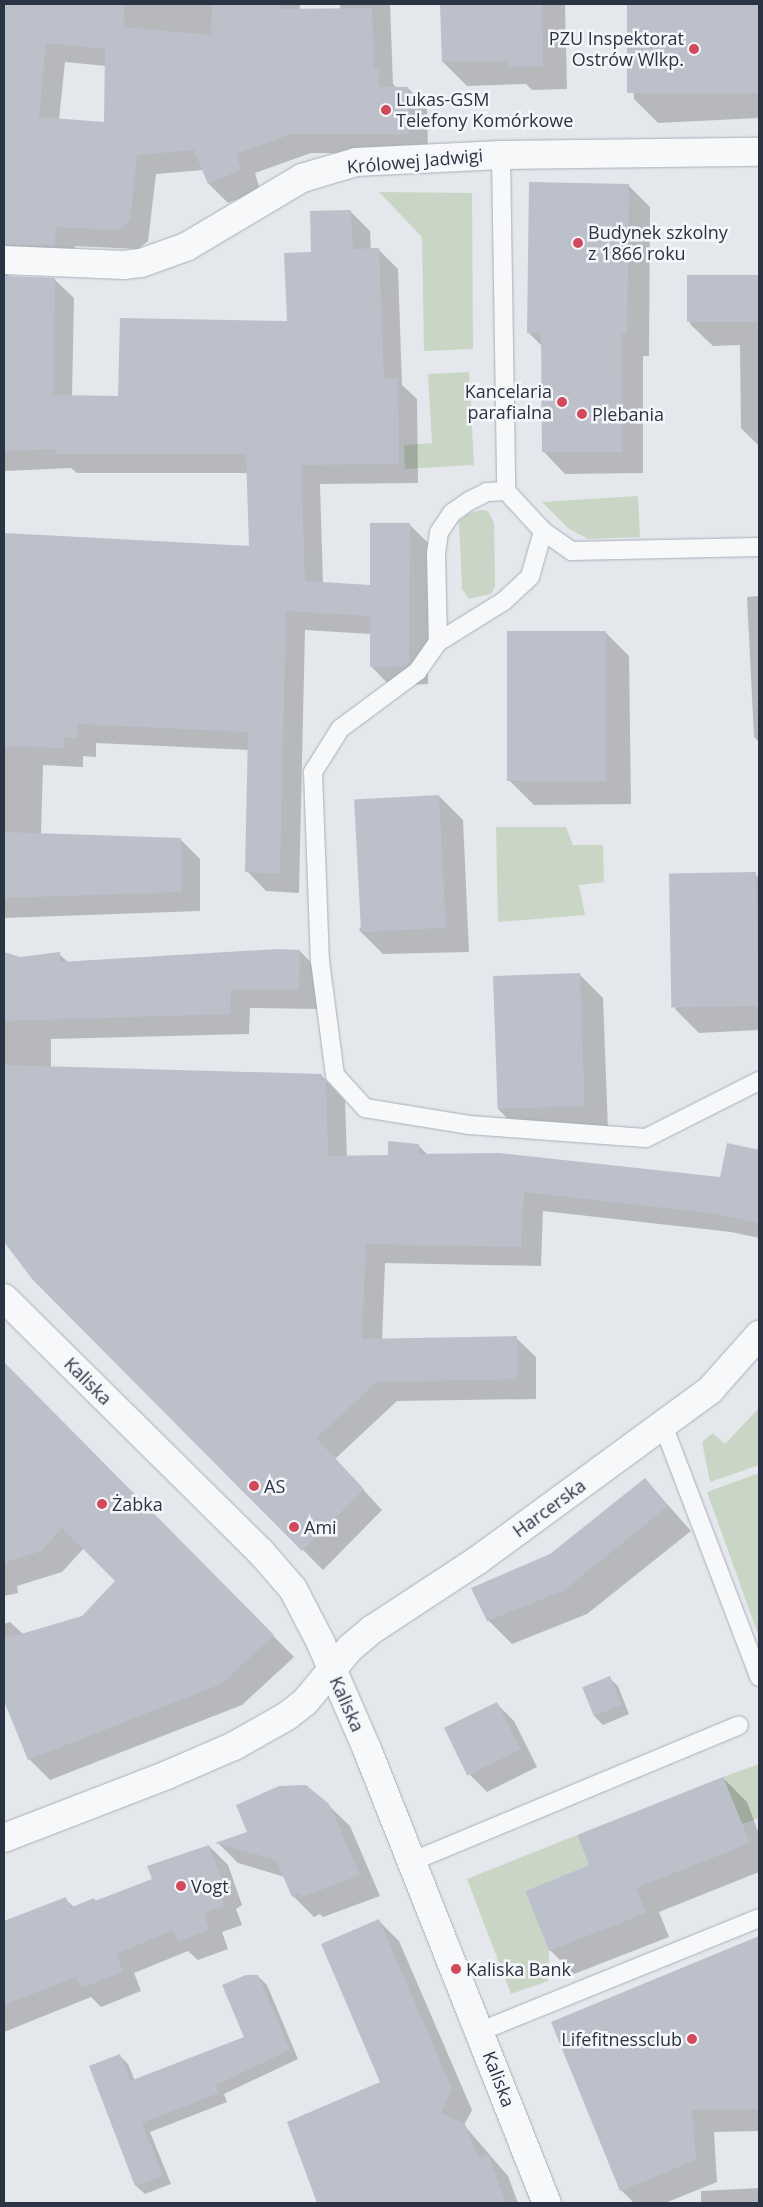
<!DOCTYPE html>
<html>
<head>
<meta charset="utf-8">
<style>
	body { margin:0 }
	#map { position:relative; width:763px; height:2207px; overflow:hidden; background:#e4e7ec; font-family:"Open Sans",sans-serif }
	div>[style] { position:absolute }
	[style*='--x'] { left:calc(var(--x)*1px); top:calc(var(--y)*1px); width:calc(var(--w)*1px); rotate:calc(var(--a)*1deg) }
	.green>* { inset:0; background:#c9d6c5 }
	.shadow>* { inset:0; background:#0003 }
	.building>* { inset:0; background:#bbc0ca; transform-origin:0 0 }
	.roads { filter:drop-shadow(0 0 1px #a9aeb7) drop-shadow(0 0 1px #a9aeb7) }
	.service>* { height:18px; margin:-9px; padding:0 9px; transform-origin:9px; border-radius:9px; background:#f7f8fa }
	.minor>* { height:28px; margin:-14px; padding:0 14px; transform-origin:14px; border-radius:14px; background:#f7f8fa }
	.dots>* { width:14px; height:14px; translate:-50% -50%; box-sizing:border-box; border:2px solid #f4f6f9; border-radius:50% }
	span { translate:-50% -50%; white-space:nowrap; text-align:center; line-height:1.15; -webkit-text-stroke:5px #f4f6f9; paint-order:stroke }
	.poi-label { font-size:18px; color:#2b3445 }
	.right { translate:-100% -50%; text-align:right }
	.left { translate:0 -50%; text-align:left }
	.street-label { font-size:18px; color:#2b3445 }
	.frame { position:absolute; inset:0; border:5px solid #2b3445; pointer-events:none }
</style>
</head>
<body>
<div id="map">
	<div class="green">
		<div style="clip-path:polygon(379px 192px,472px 193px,473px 349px,424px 351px,422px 237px)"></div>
		<div style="clip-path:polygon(469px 372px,474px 465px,405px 469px,404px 445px,432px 443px,428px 374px)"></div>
		<div style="clip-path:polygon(638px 496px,640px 537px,588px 539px,568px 528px,542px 502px)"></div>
		<div style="clip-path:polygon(482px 510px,488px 511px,494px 523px,495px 587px,491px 594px,469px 599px,462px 589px,459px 521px,469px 513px)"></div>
		<div style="clip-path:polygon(496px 827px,566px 827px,573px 845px,603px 845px,604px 882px,579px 885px,585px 915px,498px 922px)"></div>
		<div style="clip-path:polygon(759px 1408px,759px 1465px,710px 1482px,702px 1442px,713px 1433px,725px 1444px)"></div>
		<div style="clip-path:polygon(759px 1473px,759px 1637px,707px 1492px)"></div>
		<div style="clip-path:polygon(759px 1764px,759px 1818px,742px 1824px,723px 1777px)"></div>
		<div style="clip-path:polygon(577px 1835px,589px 1865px,525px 1891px,549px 1951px,548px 1981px,511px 1994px,467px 1879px)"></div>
	</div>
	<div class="shadow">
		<div style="clip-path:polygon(evenodd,4px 4px,300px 4px,300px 10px,340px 10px,340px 4px,390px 4px,393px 84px,397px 88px,408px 88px,427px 108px,428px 153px,311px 153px,255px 173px,260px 190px,228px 203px,209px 184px,203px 170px,156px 174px,148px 241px,138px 249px,75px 246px,74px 265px,10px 271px,8px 277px,54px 279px,74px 298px,72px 397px,119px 398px,288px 323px,312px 253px,350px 211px,370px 231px,371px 250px,379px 250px,398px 269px,402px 385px,417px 399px,418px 483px,320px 484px,323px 583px,371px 586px,410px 525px,429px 544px,428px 684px,390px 686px,371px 666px,371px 634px,305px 630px,299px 893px,266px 891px,247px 871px,249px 750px,96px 743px,96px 757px,83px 756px,83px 767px,43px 765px,41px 834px,180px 839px,200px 859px,200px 911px,4px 918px,4px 535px,250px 547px,248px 473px,77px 473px,71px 468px,4px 471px,4px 4px,65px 62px,106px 66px,105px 123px,59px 120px,65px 62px)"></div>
		<div style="clip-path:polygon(442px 4px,565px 4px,567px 89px,532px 90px,526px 84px,467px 86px,443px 62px)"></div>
		<div style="clip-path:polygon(682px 4px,759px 4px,759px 118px,658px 123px,634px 99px,629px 6px)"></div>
		<div style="clip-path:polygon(628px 185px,650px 207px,649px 356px,643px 356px,643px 473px,565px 474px,543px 451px,543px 347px,528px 332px)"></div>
		<div style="clip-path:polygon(759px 276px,759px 446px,741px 428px,740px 345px,713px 346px,690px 324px,689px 278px)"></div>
		<div style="clip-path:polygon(759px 596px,759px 742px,754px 737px,747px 597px)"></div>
		<div style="clip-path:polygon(605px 632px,629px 656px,631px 804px,534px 805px,510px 781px)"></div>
		<div style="clip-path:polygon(439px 796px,463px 820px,469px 952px,383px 954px,359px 930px)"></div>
		<div style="clip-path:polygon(755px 874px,759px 878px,759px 1030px,699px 1033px,675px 1009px)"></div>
		<div style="clip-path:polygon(300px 951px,319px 971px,318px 1009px,250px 1008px,249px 1034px,51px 1039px,51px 1068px,321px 1075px,345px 1101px,347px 1157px,389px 1156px,418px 1145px,428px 1155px,721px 1179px,728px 1144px,759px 1150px,759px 1238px,731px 1232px,543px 1211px,541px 1266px,385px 1263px,382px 1340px,516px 1338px,536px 1357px,536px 1399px,397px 1401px,335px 1459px,382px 1510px,323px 1570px,34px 1279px,4px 1240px,4px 953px,20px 958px,59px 954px,68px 962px)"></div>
		<div style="clip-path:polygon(579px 974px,603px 998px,608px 1130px,522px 1133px,498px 1109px)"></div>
		<div style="clip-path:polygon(4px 1364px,294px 1657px,242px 1705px,50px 1780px,29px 1759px,4px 1698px,4px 1624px,10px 1622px,23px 1634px,83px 1617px,118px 1586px,113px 1569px,84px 1548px,62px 1572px,17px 1586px,18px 1593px,4px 1596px)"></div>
		<div style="clip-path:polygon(645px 1479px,691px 1531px,587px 1614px,512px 1644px,488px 1620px,551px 1555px)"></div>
		<div style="clip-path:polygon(609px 1678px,618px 1686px,629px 1714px,603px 1725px,595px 1717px,584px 1689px)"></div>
		<div style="clip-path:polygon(497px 1704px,514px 1721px,537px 1767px,487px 1792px,470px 1775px)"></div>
		<div style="clip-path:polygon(723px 1778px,747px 1802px,759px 1834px,759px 1872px,659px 1912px,669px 1937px,574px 1974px,550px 1950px,591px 1866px)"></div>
		<div style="clip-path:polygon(328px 1805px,350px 1826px,380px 1896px,323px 1917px,320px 1914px,314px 1917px,293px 1896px,285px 1877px,238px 1863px,218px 1843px)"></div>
		<div style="clip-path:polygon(209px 1846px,228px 1865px,242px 1905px,236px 1909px,242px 1925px,222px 1932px,228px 1949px,198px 1960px,188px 1951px,134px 1973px,141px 1991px,101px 2007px,91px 1997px,4px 2032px,4px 1921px,65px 1899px,74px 1907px,94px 1899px,97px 1902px,154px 1880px)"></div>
		<div style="clip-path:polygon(379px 1921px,399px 1941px,472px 2110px,464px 2125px,508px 2176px,518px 2203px,318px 2203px,288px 2122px,382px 2082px)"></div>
		<div style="clip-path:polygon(759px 1937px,759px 2131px,714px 2132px,717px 2182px,665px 2203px,634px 2203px,621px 2190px,552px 2022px)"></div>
		<div style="clip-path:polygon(258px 1976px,267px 1985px,298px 2059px,224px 2094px,227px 2102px,150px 2132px,171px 2184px,145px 2194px,136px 2186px,91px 2067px,120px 2056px,128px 2064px,135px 2081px,246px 2038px)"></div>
		<div style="clip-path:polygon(759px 2188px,759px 2203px,701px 2203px,701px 2191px)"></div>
	</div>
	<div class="building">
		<div style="clip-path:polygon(evenodd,4px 4px,125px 4px,123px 27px,211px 35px,212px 4px,280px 4px,280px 9px,372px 8px,374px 69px,379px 69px,379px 87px,408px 87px,409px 134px,291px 134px,236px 154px,241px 170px,208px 184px,194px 150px,137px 155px,130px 221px,118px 230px,56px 227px,55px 246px,4px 245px,4px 4px,46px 43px,105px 49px,104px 122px,39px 117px,46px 43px)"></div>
		<div style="clip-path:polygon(440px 4px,542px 4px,543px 66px,507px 67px,507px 61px,442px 62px)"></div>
		<div style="left:759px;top:4px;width:89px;height:132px;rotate:90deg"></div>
		<div style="clip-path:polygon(529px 182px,629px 184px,627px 334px,621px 334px,622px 452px,542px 452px,541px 333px,527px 333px)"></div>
		<div style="clip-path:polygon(351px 210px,353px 249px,379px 248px,384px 379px,398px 378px,399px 464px,301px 465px,305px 581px,370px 585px,370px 523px,410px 523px,409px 664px,405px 667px,370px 667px,370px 616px,286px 611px,280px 874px,245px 872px,248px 732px,77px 724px,77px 738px,64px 737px,64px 748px,4px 746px,4px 533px,249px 546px,246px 454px,56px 454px,56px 449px,4px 451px,4px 276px,55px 278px,53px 395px,118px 396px,120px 318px,287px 321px,284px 253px,311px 252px,310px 211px)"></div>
		<div style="left:759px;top:275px;width:47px;height:72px;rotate:90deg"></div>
		<div style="left:606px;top:631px;width:150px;height:99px;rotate:90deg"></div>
		<div style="left:439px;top:795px;width:133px;height:85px;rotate:87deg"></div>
		<div style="clip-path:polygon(4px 832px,181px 838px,181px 892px,4px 898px)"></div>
		<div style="left:756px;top:872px;width:134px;height:87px;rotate:89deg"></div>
		<div style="clip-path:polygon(278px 949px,300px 950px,299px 990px,231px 989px,230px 1014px,4px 1021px,4px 952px,20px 957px,60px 952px,60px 962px)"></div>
		<div style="left:580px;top:973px;width:133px;height:87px;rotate:88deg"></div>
		<div style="clip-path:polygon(4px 1065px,322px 1074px,321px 1079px,326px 1080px,328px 1156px,388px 1155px,388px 1141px,419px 1144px,419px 1154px,499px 1153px,720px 1177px,727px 1143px,759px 1150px,759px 1223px,710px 1213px,524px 1192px,521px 1247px,366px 1244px,362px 1339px,517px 1336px,517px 1379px,377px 1382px,316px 1438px,364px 1489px,302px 1551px,33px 1280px,4px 1242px)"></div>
		<div style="clip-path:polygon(4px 1362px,274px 1635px,221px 1684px,28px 1760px,4px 1701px,4px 1639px,82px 1616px,115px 1581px,62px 1528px,41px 1551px,4px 1563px)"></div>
		<div style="clip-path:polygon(645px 1478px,668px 1506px,563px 1591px,487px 1621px,471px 1588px,550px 1554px)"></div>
		<div style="left:610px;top:1676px;width:31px;height:30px;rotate:68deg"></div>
		<div style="left:497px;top:1702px;width:53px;height:59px;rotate:64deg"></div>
		<div style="clip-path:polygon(723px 1777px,750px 1843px,636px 1888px,646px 1913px,549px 1951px,525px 1891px,589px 1865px,577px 1835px)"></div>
		<div style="clip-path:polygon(306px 1785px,329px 1804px,360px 1875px,301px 1897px,300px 1893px,292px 1897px,276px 1860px,215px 1843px,247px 1832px,236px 1805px,279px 1786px)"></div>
		<div style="clip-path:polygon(209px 1845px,224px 1885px,218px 1890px,224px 1906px,204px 1913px,209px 1930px,178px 1942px,173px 1930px,116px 1954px,123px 1972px,81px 1988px,76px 1977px,4px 2005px,4px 1921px,66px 1897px,70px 1908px,94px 1898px,95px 1901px,152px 1879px,147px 1866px)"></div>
		<div style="clip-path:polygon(379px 1919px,452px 2089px,441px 2113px,465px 2124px,478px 2157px,488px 2154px,506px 2203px,317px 2203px,287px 2122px,380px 2082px,321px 1944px)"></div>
		<div style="clip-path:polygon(759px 1936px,759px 2109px,692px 2110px,696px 2160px,620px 2191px,551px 2022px)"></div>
		<div style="clip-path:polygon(246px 1975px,258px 1975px,290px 2050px,216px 2085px,219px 2093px,142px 2123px,163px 2176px,135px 2186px,89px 2066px,120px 2054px,130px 2081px,244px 2037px,222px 1985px)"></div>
	</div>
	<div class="roads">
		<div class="service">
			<div style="--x:501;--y:155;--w:336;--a:89.1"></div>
			<div style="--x:506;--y:491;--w:54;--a:47.2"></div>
			<div style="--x:543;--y:531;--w:35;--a:35"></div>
			<div style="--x:572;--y:551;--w:187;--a:-1.2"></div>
			<div style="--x:506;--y:491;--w:19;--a:177"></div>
			<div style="--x:487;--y:492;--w:20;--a:153"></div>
			<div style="--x:469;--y:501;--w:21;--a:145"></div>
			<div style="--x:452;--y:513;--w:23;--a:124"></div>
			<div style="--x:439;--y:532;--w:22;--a:98"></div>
			<div style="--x:436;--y:554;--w:88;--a:88.7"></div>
			<div style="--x:438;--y:642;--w:35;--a:125"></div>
			<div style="--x:418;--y:671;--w:97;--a:143.4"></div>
			<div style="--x:340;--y:729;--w:51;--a:122.1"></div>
			<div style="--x:313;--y:772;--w:189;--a:87.9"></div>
			<div style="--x:320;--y:961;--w:115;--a:82.5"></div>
			<div style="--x:335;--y:1075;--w:45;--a:47.7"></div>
			<div style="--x:365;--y:1108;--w:105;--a:9.3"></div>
			<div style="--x:469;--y:1125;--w:177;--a:4.2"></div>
			<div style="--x:646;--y:1138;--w:127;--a:-26.8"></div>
			<div style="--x:438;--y:642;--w:78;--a:-31.8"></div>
			<div style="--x:504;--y:601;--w:35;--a:-43"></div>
			<div style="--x:530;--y:577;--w:48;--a:-74.2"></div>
			<div style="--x:663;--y:1425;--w:270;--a:69.1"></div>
			<div style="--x:413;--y:1861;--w:353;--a:-22.6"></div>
			<div style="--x:481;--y:2031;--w:300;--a:-22.1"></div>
		</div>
		<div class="minor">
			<div style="--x:4;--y:260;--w:120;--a:2.4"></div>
			<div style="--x:124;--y:265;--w:17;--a:-7"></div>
			<div style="--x:141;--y:263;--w:48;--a:-19.6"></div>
			<div style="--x:186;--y:247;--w:135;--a:-30.7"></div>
			<div style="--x:302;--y:178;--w:56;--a:-16.5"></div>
			<div style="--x:356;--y:162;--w:145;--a:-2.8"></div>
			<div style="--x:501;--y:155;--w:258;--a:-0.7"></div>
			<div style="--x:4;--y:1298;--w:360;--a:44.7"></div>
			<div style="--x:260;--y:1551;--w:50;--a:49"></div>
			<div style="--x:293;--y:1589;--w:59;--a:62.6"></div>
			<div style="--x:320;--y:1641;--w:118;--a:66.5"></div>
			<div style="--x:367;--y:1749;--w:488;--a:68.4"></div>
			<div style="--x:4;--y:1838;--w:175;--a:-21.1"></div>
			<div style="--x:167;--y:1775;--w:73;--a:-23.4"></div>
			<div style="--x:234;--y:1746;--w:61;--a:-29.5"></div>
			<div style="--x:287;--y:1716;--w:23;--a:-38"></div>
			<div style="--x:305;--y:1702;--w:70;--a:-50.2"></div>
			<div style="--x:350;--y:1648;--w:30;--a:-40"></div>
			<div style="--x:373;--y:1629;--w:126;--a:-33.3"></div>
			<div style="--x:478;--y:1560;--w:288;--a:-36.2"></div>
			<div style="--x:710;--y:1390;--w:74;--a:-48.3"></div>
		</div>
	</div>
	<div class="dots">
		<div style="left:694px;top:49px;background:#d1495b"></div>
		<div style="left:386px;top:110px;background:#d1495b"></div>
		<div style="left:578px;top:243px;background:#d1495b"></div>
		<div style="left:562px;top:402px;background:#d1495b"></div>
		<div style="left:582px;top:414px;background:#d1495b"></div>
		<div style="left:254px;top:1486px;background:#d1495b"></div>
		<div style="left:102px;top:1504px;background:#d1495b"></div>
		<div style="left:294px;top:1527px;background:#d1495b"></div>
		<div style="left:181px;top:1886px;background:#d1495b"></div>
		<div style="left:456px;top:1969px;background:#d1495b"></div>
		<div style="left:692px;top:2039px;background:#d1495b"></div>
	</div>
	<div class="poi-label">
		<span class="right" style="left:684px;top:49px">PZU Inspektorat<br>Ostrów Wlkp.</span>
		<span class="left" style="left:396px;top:110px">Lukas-GSM<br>Telefony Komórkowe</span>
		<span class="left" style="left:588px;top:243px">Budynek szkolny<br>z 1866 roku</span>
		<span class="right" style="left:552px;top:402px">Kancelaria<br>parafialna</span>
		<span class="left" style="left:592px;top:414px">Plebania</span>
		<span class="left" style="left:264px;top:1486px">AS</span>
		<span class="left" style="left:112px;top:1504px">Żabka</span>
		<span class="left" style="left:304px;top:1527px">Ami</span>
		<span class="left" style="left:191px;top:1886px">Vogt</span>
		<span class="left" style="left:466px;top:1969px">Kaliska Bank</span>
		<span class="right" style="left:682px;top:2039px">Lifefitnessclub</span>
	</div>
	<div class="street-label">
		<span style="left:415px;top:161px;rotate:-5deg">Królowej Jadwigi</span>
		<span style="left:88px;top:1381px;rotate:45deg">Kaliska</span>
		<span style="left:549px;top:1508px;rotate:-36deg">Harcerska</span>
		<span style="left:347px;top:1704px;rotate:66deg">Kaliska</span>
		<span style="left:499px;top:2079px;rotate:69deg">Kaliska</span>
	</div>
	<div class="frame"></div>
</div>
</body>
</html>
